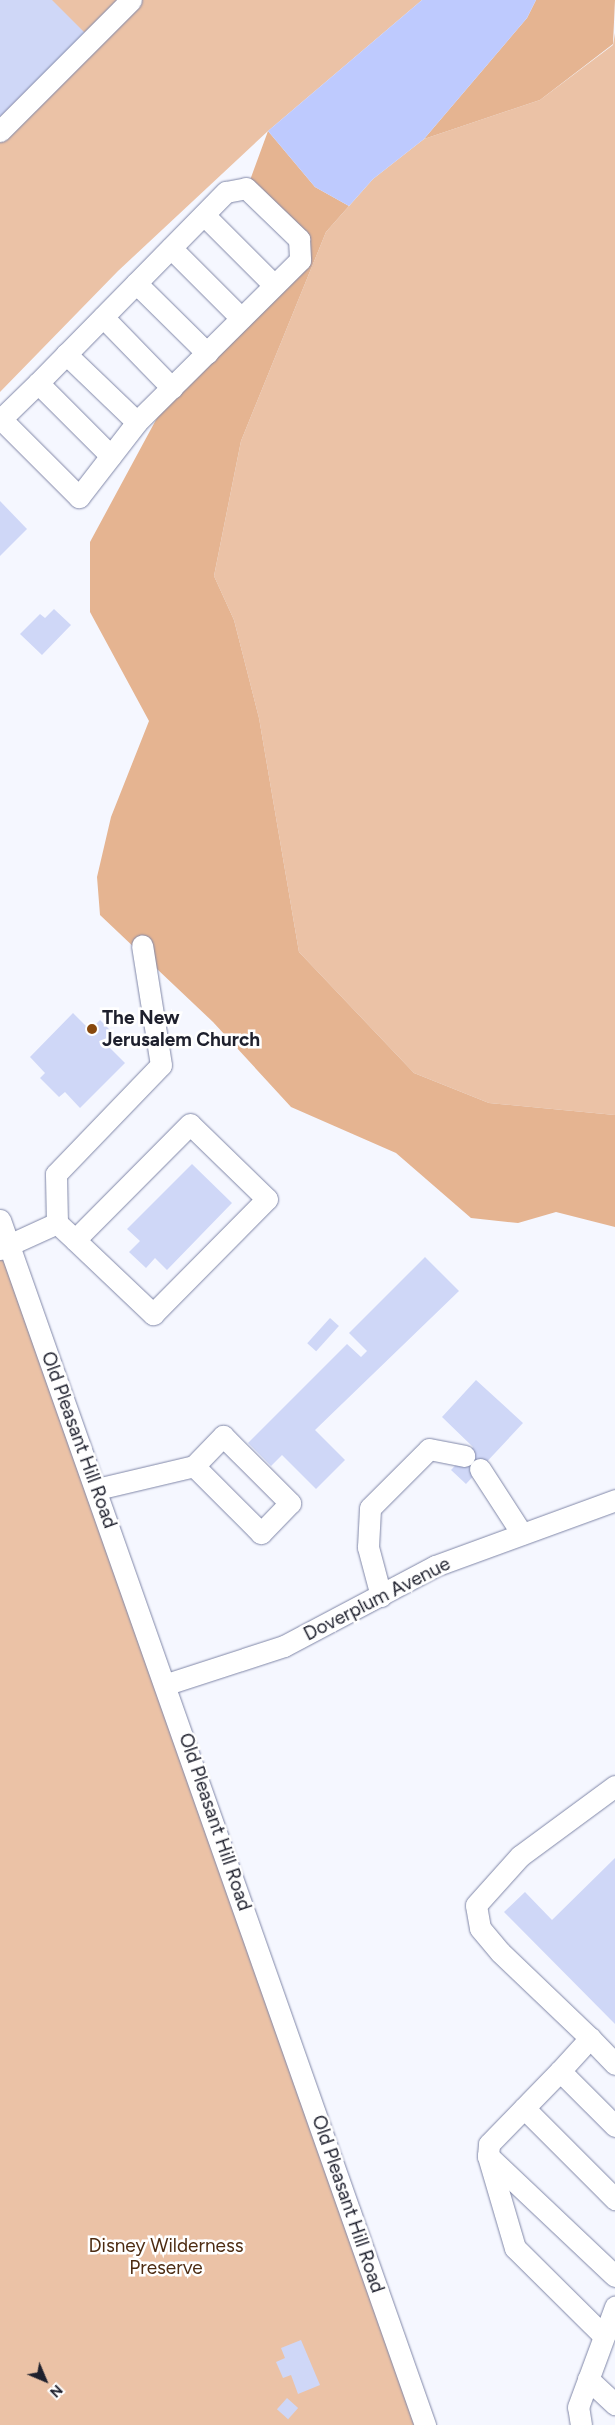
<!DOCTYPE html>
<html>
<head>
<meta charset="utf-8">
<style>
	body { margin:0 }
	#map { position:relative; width:615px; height:2425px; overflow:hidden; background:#f5f7ff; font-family:Figtree,sans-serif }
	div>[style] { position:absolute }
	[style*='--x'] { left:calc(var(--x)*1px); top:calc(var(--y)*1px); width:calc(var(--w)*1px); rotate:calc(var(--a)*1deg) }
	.green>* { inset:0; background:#ebc2a6 }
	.forest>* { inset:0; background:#e5b491 }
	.water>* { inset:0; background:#becafe }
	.building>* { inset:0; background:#cfd7f7; transform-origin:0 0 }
	.roads { filter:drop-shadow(0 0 1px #8087a8) drop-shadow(0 0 1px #8087a8) }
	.minor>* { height:21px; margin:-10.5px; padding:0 10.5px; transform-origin:10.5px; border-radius:10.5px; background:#fff }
	.dots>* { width:14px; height:14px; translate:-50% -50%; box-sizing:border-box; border:2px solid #fff; border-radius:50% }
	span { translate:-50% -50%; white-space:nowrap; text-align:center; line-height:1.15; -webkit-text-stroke:5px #fff; paint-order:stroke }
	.poi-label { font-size:19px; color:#1e202d; font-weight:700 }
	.left { translate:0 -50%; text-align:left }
	.street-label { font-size:19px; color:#1e202d }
	.park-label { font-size:19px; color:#4d2c12 }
	.north { position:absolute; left:20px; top:2355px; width:50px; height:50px; -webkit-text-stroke:4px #fff; paint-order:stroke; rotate:135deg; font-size:14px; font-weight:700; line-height:20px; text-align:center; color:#1e202d }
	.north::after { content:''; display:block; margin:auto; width:18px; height:22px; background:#1e202d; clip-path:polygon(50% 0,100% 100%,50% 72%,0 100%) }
</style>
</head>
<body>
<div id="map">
	<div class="green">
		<div style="clip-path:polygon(0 0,422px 0,268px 131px,118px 271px,0 392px)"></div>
		<div style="clip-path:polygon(615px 33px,615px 1115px,489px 1103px,414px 1073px,299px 952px,259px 718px,234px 620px,214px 576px,241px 441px,326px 232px,373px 179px,424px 139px,540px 100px,613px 45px)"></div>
		<div style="clip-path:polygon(0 1250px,415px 2425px,0 2425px)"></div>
	</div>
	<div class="forest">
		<div style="clip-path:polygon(536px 0,615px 0,613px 44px,540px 100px,424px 139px,527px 18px)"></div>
		<div style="clip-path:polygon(268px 131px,315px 187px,349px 206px,326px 232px,241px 441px,214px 576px,234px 620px,259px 718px,299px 952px,414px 1073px,489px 1103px,615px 1115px,615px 1227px,556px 1212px,518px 1223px,471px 1218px,396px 1153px,291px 1107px,213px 1022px,100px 915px,97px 877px,111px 817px,149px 721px,90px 612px,90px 542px,171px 392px,298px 250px,249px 183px)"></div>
	</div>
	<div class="water">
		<div style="clip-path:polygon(422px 0,536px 0,527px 18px,424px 139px,373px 179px,349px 206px,315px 187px,268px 131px)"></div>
	</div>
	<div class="building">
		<div style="clip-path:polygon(0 0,52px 0,85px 33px,0 117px)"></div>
		<div style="clip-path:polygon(0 501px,27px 529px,0 556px)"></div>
		<div style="clip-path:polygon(54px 609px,71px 625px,42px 655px,20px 634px,40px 614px,45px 618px)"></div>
		<div style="clip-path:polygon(73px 1013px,90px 1030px,100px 1020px,116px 1036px,107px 1045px,125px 1063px,80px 1108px,65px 1092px,59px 1097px,40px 1078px,45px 1073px,30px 1057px)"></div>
		<div style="clip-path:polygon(192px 1164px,232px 1203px,167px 1270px,155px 1258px,146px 1268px,129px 1252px,140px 1241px,127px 1229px)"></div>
		<div style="clip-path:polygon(425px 1257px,459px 1291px,315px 1430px,345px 1460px,316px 1489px,282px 1455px,271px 1466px,248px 1443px,347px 1344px,361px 1357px,367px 1351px,349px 1333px)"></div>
		<div style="left:330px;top:1318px;width:12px;height:34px;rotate:42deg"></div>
		<div style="clip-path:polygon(476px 1380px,523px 1423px,466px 1484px,451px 1470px,473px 1447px,442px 1417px)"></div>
		<div style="clip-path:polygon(615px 1858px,615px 2024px,504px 1912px,525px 1892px,552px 1920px)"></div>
		<div style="clip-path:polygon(301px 2340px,320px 2385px,298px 2394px,291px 2375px,283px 2378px,276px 2362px,285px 2358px,281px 2348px)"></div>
		<div style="left:287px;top:2398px;width:15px;height:15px;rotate:42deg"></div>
	</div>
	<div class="roads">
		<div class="minor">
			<div style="--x:0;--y:131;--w:185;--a:-45"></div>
			<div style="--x:204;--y:215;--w:99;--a:45"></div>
			<div style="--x:171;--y:248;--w:99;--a:45"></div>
			<div style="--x:136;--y:283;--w:100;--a:44.6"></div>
			<div style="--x:103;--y:317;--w:99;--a:45.8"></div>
			<div style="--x:66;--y:354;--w:98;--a:43.8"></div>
			<div style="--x:38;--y:383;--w:103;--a:45"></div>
			<div style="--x:0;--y:421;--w:2;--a:-63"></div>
			<div style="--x:1;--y:419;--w:52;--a:-44.2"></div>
			<div style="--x:38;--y:383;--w:268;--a:-45.5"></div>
			<div style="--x:226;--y:192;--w:20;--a:-11"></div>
			<div style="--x:246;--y:188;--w:74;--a:43.9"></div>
			<div style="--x:299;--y:239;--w:21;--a:87"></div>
			<div style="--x:300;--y:260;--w:230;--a:135.2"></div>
			<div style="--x:137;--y:422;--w:95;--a:127.7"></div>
			<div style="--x:79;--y:497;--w:110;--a:-135"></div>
			<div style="--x:0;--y:1220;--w:1278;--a:70.57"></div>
			<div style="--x:57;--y:1223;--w:49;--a:-91.2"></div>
			<div style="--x:56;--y:1174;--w:151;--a:-46.1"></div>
			<div style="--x:161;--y:1065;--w:121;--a:-99"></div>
			<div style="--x:0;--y:1249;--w:63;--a:-24.5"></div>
			<div style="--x:57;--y:1223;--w:25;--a:43"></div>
			<div style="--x:75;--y:1240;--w:108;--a:43.5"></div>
			<div style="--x:153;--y:1314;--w:162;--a:-45.3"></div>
			<div style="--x:267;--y:1199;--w:107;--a:-135.8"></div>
			<div style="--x:190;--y:1124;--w:163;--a:134.8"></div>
			<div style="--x:480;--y:1469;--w:77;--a:57.1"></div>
			<div style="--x:97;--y:1489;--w:100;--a:-13.3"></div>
			<div style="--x:194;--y:1466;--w:42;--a:-46"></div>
			<div style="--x:223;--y:1436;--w:95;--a:45"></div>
			<div style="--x:290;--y:1503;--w:42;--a:134"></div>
			<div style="--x:261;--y:1533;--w:95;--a:-135"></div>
			<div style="--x:381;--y:1596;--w:51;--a:-104.9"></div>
			<div style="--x:368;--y:1547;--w:39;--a:-87"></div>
			<div style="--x:370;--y:1508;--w:83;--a:-45"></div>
			<div style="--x:429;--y:1449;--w:36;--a:11"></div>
			<div style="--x:167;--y:1684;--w:123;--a:-18"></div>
			<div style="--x:284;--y:1646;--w:171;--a:-27.9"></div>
			<div style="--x:435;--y:1566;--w:192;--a:-20.1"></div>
			<div style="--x:590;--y:2038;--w:124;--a:-136.3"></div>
			<div style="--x:500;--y:1952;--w:31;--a:-130"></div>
			<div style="--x:480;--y:1928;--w:23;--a:-100"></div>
			<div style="--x:476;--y:1905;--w:66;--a:-48.1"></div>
			<div style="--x:520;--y:1856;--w:118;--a:-36.4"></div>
			<div style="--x:560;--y:2071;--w:45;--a:-47.7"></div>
			<div style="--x:590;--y:2038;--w:36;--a:46"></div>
			<div style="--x:524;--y:2108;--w:129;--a:45"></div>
			<div style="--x:488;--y:2156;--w:175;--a:43.4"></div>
			<div style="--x:604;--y:2336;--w:125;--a:-135.3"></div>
			<div style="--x:515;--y:2248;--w:96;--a:-106.4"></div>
			<div style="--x:488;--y:2156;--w:12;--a:-85"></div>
			<div style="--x:489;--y:2144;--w:102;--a:-45.8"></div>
			<div style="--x:560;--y:2071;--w:78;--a:45"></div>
			<div style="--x:588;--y:2379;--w:37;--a:43"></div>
			<div style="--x:581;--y:2425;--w:18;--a:-99"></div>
			<div style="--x:578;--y:2407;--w:107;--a:-69.7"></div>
		</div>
	</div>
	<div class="dots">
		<div style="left:92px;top:1029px;background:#87480d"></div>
	</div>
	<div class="poi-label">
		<span class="left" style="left:102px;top:1029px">The New<br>Jerusalem Church</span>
	</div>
	<div class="street-label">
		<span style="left:79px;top:1440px;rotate:70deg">Old Pleasant Hill Road</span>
		<span style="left:377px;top:1599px;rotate:-27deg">Doverplum Avenue</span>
		<span style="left:215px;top:1822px;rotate:71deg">Old Pleasant Hill Road</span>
		<span style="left:348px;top:2204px;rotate:71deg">Old Pleasant Hill Road</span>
	</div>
	<div class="park-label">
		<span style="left:166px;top:2257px">Disney Wilderness<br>Preserve</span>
	</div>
	<div class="north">N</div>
</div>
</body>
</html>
